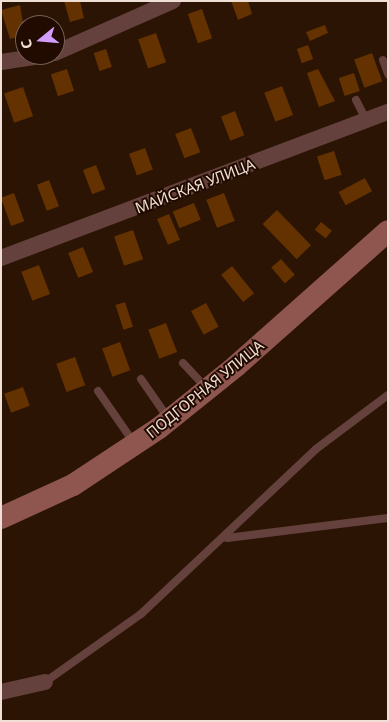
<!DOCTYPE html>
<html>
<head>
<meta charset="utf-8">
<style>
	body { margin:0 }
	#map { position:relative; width:389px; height:722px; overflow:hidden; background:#2b1403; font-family:"Noto Sans",sans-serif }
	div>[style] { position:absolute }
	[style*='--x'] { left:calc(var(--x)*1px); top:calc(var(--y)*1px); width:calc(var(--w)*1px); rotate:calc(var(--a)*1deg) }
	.building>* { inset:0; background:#643100; transform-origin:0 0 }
	.lane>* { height:8px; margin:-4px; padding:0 4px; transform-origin:4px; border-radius:4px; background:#65413d }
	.street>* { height:16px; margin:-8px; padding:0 8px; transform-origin:8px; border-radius:8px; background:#65413d }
	.secondary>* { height:22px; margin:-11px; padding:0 11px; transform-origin:11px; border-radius:11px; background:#8f554f }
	span { translate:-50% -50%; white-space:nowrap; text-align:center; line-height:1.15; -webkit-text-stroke:4px #210b00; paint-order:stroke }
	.street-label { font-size:15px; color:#f0dfd4 }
	.frame { position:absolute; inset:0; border:2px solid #f0dfd4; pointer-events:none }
	.north { position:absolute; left:15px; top:15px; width:50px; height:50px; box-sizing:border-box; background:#210b00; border:1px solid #746055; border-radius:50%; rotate:253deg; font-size:14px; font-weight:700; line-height:20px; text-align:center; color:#f0dfd4 }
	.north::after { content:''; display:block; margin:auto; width:18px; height:22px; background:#d29dfd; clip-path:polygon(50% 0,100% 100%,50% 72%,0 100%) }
</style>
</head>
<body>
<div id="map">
	<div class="building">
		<div style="clip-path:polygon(64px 1px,80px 1px,84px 18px,70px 22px)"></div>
		<div style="clip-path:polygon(231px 1px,248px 1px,252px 14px,238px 20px)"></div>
		<div style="clip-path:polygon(20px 5px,25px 35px,10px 39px,1px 10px)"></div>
		<div style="left:202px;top:9px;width:31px;height:15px;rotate:71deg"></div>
		<div style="clip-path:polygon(325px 25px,328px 33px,310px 41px,306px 32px)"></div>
		<div style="left:156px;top:33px;width:31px;height:19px;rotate:71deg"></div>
		<div style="left:308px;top:45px;width:15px;height:12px;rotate:70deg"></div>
		<div style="left:106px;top:49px;width:19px;height:13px;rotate:72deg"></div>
		<div style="left:372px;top:53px;width:30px;height:19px;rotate:70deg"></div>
		<div style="left:67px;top:69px;width:23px;height:17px;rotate:72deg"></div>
		<div style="clip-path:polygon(318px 69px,335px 101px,319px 107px,307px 73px)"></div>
		<div style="left:354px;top:73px;width:19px;height:16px;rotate:72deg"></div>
		<div style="left:282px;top:86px;width:31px;height:19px;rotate:69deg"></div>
		<div style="left:23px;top:87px;width:31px;height:20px;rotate:71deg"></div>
		<div style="left:235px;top:111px;width:26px;height:15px;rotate:69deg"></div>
		<div style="left:191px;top:128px;width:26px;height:17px;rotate:69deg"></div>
		<div style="left:145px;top:148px;width:23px;height:17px;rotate:70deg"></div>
		<div style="left:334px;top:151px;width:25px;height:18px;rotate:72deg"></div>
		<div style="left:96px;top:165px;width:26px;height:14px;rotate:69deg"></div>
		<div style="left:365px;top:178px;width:15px;height:30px;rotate:62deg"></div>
		<div style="left:49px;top:180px;width:28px;height:13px;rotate:69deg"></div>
		<div style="left:14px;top:193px;width:30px;height:14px;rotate:70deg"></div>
		<div style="left:224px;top:193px;width:30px;height:19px;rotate:69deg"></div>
		<div style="left:194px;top:203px;width:18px;height:23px;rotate:68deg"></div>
		<div style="left:277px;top:210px;width:49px;height:20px;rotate:46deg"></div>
		<div style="left:169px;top:214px;width:28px;height:13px;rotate:67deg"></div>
		<div style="left:321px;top:222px;width:14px;height:10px;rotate:39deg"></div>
		<div style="left:133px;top:230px;width:31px;height:20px;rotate:71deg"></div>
		<div style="left:83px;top:247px;width:27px;height:16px;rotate:68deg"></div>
		<div style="left:281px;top:259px;width:21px;height:13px;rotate:49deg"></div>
		<div style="left:39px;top:265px;width:31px;height:19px;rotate:69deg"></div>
		<div style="left:232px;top:266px;width:35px;height:14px;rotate:51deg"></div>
		<div style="left:125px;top:302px;width:26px;height:10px;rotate:72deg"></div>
		<div style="left:206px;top:303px;width:27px;height:17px;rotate:62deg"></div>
		<div style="left:166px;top:323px;width:31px;height:19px;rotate:69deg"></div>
		<div style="left:120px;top:342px;width:30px;height:19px;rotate:70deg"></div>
		<div style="left:75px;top:357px;width:30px;height:20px;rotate:70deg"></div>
		<div style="left:23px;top:387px;width:20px;height:20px;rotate:70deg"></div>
	</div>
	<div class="lane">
		<div style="--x:383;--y:60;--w:15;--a:70"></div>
		<div style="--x:356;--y:100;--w:22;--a:63"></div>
		<div style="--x:183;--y:363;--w:34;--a:47"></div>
		<div style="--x:141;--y:379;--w:47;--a:55.3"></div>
		<div style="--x:98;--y:391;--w:63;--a:55.3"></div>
		<div style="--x:227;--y:538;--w:162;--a:-7.1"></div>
		<div style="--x:45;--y:682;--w:118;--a:-35.3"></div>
		<div style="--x:141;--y:614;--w:241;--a:-43.3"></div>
		<div style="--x:316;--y:449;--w:90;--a:-36.9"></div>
	</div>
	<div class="street">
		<div style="--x:55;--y:53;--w:129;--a:-23.8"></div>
		<div style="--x:1;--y:62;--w:48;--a:-8.5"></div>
		<div style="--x:1;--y:258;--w:414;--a:-20.7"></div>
		<div style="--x:1;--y:692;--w:45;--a:-12.8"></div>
	</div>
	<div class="secondary">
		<div style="--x:1;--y:518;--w:79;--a:-24.6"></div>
		<div style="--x:73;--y:485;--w:103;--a:-33.5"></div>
		<div style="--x:159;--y:428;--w:99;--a:-38.8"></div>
		<div style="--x:236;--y:366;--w:203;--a:-41.6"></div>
	</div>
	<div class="street-label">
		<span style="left:195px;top:186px;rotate:-21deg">МАЙСКАЯ УЛИЦА</span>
		<span style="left:205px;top:389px;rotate:-39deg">ПОДГОРНАЯ УЛИЦА</span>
	</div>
	<div class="frame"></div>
	<div class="north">С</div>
</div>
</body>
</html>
